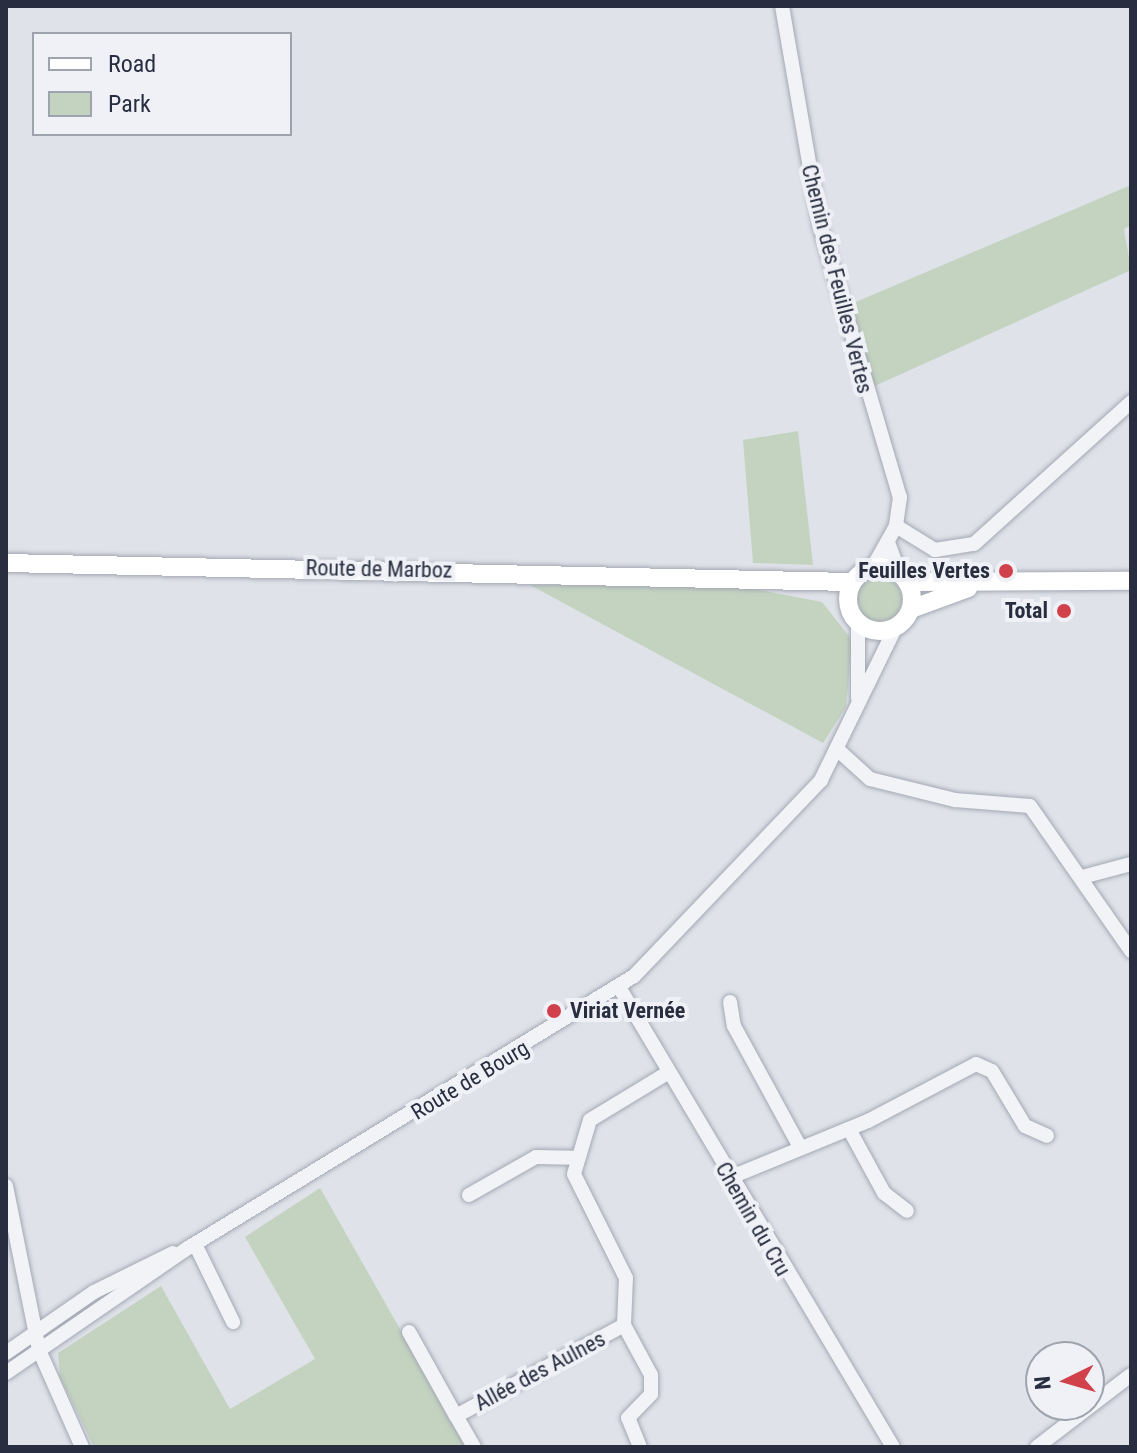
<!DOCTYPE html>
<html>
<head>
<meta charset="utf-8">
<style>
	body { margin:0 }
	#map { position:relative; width:1137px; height:1453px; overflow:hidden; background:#dfe2e9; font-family:"Roboto Condensed",sans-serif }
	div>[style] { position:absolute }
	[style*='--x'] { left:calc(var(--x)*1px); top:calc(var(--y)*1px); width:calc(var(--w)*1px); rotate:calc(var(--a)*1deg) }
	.green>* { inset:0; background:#c3d3c0 }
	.round { border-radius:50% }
	.roads { filter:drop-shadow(0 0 2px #a4a8b3) drop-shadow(0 0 2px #a4a8b3) }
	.minor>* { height:14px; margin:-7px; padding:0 7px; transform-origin:7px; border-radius:7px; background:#f2f3f7 }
	.major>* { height:18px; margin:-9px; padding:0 9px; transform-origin:9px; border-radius:9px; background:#fff }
	.major>.ring { margin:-9px; padding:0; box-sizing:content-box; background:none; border:18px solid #fff; border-radius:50% }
	.dots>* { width:22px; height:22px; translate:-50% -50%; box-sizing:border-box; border:4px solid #eff1f6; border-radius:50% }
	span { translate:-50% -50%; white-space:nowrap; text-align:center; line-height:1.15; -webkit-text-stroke:8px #eff1f6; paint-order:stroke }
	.street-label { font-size:22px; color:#282e40 }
	.poi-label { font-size:22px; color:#282e40; font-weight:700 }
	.right { translate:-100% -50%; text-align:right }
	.left { translate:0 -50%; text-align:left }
	.frame { position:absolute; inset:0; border:8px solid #282e40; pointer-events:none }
	.legend { position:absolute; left:32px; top:32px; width:260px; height:104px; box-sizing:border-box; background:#eff1f6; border:2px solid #9fa3ad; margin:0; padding:10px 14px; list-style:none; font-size:24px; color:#282e40 }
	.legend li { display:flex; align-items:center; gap:16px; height:40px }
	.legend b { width:40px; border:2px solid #9fa3ad }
	.north { position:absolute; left:1025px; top:1341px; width:80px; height:80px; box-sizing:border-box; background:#eff1f6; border:2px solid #9fa3ad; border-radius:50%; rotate:265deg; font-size:22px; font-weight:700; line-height:32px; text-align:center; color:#282e40 }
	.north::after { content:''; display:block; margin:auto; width:28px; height:36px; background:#d0414b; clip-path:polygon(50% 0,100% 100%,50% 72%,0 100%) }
</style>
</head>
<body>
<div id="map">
	<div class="green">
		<div style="clip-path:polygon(1131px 185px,1131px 225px,1124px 229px,1131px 270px,868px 389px,844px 307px)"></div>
		<div style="clip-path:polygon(798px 431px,813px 565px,753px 563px,743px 440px)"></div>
		<div class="round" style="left:856px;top:577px;width:46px;height:46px"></div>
		<div style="clip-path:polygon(530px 585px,733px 585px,822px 602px,852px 640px,846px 707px,823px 743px)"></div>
		<div style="clip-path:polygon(320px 1188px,467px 1447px,94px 1447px,60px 1377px,58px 1353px,161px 1286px,230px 1409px,315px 1359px,245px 1237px)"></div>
	</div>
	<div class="roads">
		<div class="minor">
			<div style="--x:782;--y:6;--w:223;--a:80.2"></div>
			<div style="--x:820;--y:226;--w:283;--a:73.6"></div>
			<div style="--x:900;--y:497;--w:29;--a:98"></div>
			<div style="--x:896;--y:526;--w:47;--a:119.3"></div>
			<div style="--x:896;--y:526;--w:46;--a:31.6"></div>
			<div style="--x:935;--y:550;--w:39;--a:-9"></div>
			<div style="--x:974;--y:544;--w:212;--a:-42.1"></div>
			<div style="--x:889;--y:545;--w:30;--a:70"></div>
			<div style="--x:858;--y:623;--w:75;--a:90"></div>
			<div style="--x:838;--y:750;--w:43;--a:42.2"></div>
			<div style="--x:870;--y:779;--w:88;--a:13.9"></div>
			<div style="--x:955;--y:800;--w:75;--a:4.6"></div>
			<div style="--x:1030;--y:806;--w:177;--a:55.1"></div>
			<div style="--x:1082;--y:877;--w:51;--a:-14.9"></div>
			<div style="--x:619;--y:987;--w:535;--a:59.22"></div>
			<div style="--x:730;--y:1002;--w:24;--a:81"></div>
			<div style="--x:734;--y:1026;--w:136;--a:61.4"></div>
			<div style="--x:849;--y:1129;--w:73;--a:61.3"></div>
			<div style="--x:884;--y:1193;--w:29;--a:38"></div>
			<div style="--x:729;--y:1178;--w:150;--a:-22.3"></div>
			<div style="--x:868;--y:1121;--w:122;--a:-27.8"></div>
			<div style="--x:976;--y:1064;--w:17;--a:24"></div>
			<div style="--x:992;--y:1071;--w:64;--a:59"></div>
			<div style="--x:1025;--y:1126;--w:24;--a:24"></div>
			<div style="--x:6;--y:1186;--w:167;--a:78.6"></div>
			<div style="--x:39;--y:1350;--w:106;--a:66.1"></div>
			<div style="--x:469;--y:1195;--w:77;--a:-29.6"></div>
			<div style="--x:536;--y:1157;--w:39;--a:1"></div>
			<div style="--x:195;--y:1244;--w:87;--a:64"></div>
			<div style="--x:409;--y:1332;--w:96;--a:60.8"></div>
			<div style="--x:6;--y:1353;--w:107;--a:-34.7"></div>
			<div style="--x:94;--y:1292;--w:88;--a:-26.3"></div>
			<div style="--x:6;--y:1373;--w:221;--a:-34.5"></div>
			<div style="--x:188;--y:1248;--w:522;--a:-31.38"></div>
			<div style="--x:634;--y:976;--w:271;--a:-46.3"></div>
			<div style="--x:821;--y:780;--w:169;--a:-64"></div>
			<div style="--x:474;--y:1447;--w:36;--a:-120"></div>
			<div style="--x:456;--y:1416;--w:191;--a:-28.4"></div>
			<div style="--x:640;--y:1447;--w:31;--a:-112"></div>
			<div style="--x:628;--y:1418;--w:33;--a:-46"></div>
			<div style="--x:651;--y:1394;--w:19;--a:-90"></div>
			<div style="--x:651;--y:1375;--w:57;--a:-118.4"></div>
			<div style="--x:624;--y:1325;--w:47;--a:-87.6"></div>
			<div style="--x:626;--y:1278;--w:116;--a:-116.6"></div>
			<div style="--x:574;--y:1174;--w:56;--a:-73.5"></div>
			<div style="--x:590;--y:1120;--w:92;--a:-31.3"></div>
			<div style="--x:1037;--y:1447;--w:118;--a:-37.5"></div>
		</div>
		<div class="major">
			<div style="--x:6;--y:563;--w:846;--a:1.29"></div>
			<div class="ring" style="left:848px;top:567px;width:46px;height:46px"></div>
			<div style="--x:907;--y:582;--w:224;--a:-0.3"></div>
			<div style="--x:911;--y:609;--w:61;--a:-20.2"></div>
		</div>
	</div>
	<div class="dots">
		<div style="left:1006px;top:571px;background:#d0414b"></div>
		<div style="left:1064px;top:611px;background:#d0414b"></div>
		<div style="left:554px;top:1011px;background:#d0414b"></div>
	</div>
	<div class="street-label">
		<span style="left:837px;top:279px;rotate:76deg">Chemin des Feuilles Vertes</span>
		<span style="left:379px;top:569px;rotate:1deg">Route de Marboz</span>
		<span style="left:470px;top:1080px;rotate:-31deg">Route de Bourg</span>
		<span style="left:753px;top:1219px;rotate:60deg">Chemin du Cru</span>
		<span style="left:540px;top:1371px;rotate:-28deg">Allée des Aulnes</span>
	</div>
	<div class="poi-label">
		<span class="right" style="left:990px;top:571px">Feuilles Vertes</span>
		<span class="right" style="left:1048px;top:611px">Total</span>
		<span class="left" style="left:570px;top:1011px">Viriat Vernée</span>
	</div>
	<div class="frame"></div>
	<ul class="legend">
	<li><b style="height:10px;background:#fff"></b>Road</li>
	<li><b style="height:22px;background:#c3d3c0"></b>Park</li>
	</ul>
	<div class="north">N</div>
</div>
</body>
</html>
